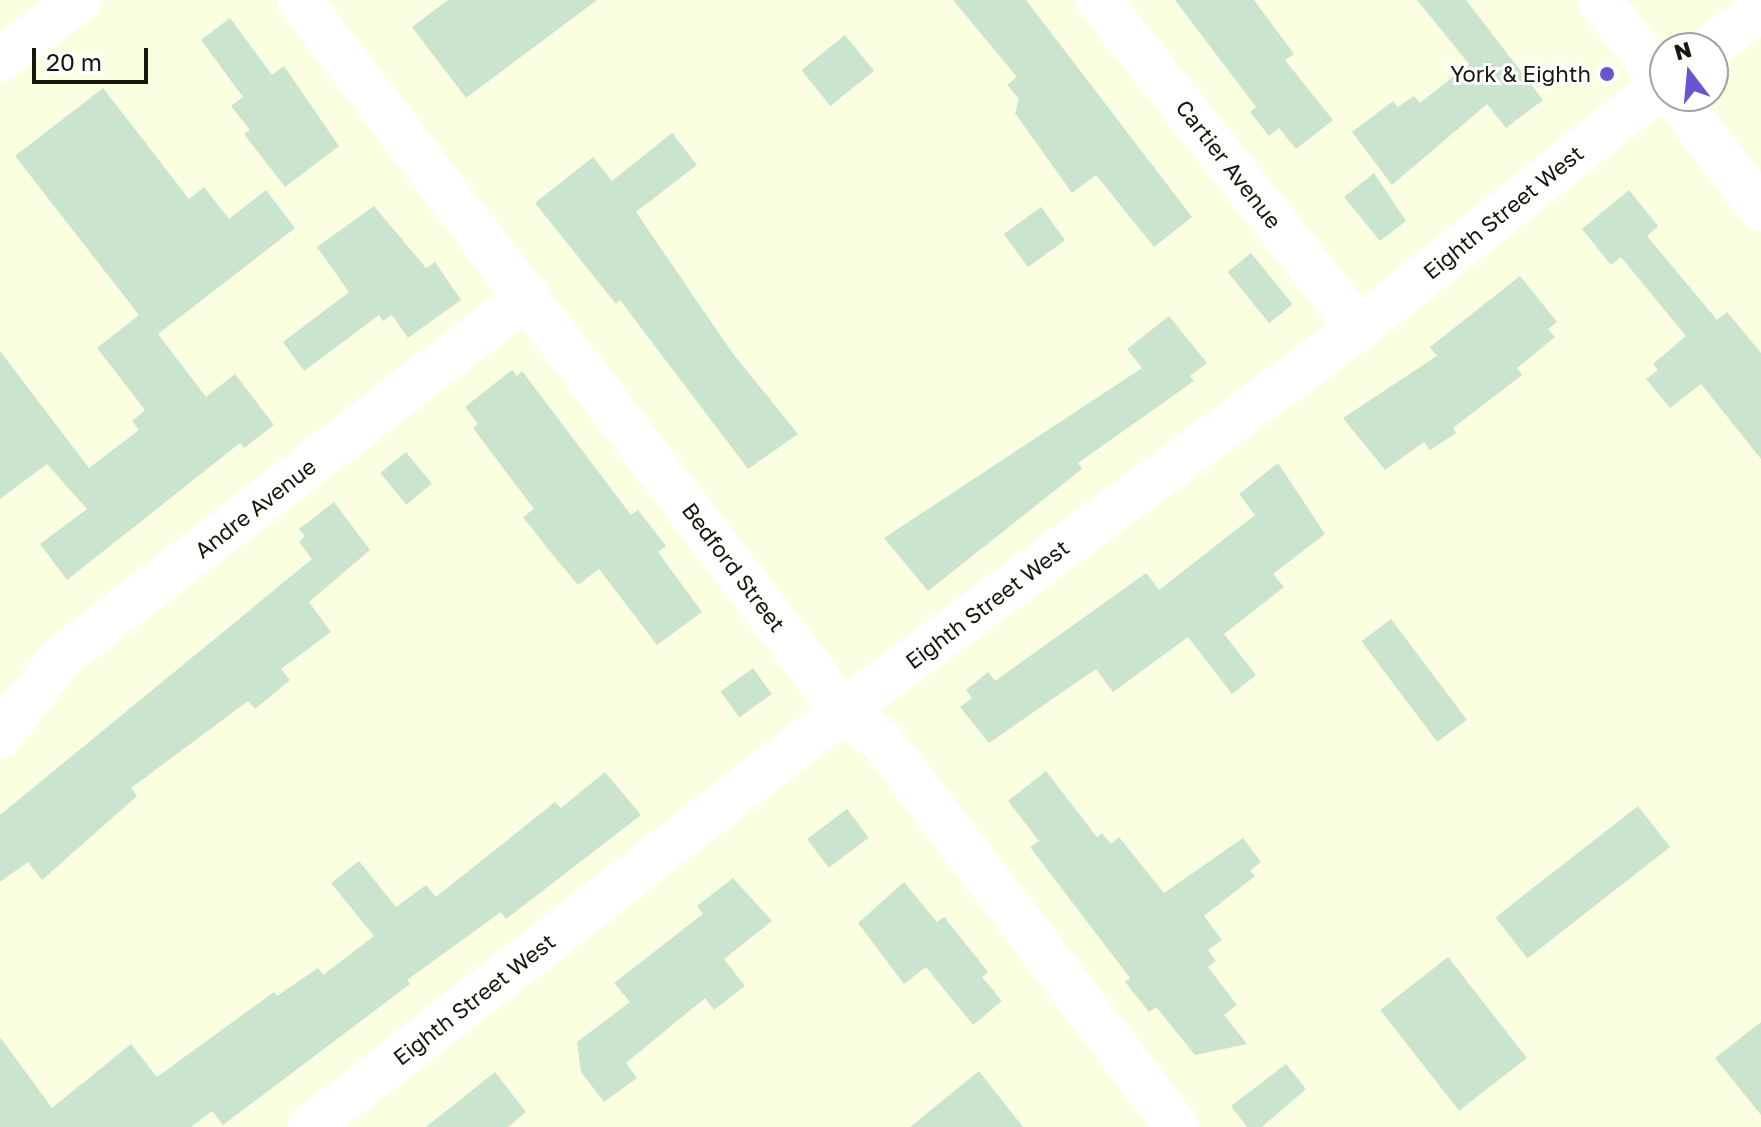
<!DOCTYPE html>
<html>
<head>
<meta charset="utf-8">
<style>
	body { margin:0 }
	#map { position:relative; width:1761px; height:1127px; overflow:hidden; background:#faffe1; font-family:"Golos Text",sans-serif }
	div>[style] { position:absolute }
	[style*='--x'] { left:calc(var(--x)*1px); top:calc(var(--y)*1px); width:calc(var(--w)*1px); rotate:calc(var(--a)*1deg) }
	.building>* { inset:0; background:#cae4ce; transform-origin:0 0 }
	.minor>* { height:44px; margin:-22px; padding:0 22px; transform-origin:22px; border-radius:22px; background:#fff }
	.secondary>* { height:44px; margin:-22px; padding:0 22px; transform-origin:22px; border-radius:22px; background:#fff }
	.dots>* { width:22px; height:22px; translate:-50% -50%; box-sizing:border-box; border:4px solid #fff; border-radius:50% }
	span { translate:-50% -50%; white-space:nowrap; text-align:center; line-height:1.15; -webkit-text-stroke:6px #fff; paint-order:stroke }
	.poi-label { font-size:22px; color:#16180d }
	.right { translate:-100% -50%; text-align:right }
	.street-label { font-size:22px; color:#16180d }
	.north { position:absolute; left:1649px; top:32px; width:80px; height:80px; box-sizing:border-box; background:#fff; border:2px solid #a2a39e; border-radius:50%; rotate:344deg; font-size:22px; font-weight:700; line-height:32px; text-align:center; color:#16180d }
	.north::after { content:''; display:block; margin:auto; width:28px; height:36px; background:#6955ce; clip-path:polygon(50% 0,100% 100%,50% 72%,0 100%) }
	.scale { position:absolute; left:32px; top:48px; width:116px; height:36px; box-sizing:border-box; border:4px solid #16180d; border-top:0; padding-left:10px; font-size:24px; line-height:28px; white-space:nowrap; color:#16180d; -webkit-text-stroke:6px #fff; paint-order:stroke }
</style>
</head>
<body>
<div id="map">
	<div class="building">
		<div style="clip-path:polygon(448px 0,597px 0,466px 98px,412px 27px)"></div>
		<div style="clip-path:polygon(953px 0,1026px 0,1192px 217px,1154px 247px,1096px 175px,1072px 193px,1015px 113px,1019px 99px,1007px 85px,1017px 77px)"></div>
		<div style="clip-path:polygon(1175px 0,1254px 0,1294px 54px,1285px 60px,1333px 120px,1296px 149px,1279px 128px,1269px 136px,1250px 112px,1256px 107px)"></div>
		<div style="clip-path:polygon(1417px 0,1466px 0,1543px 100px,1506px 128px,1487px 104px,1392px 185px,1352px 132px,1393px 101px,1398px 107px,1414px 96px,1420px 103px,1469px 64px)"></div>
		<div style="clip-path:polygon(230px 18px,272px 75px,284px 66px,339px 146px,285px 187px,244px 134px,250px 130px,231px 106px,243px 97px,201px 40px)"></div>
		<div style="left:845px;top:35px;width:46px;height:56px;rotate:51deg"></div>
		<div style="clip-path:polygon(103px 88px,189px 199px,204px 187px,229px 219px,266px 190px,295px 228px,158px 334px,206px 397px,235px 374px,274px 425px,244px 448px,240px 443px,67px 580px,40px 544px,87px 509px,47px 464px,0 499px,0 351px,89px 468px,139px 430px,132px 421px,145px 410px,97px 348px,139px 315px,15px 156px)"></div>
		<div style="clip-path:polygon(672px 133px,697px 165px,636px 212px,731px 351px,798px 434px,748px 469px,620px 300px,616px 304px,535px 203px,593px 157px,612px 181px)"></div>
		<div style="clip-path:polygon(1374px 173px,1406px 221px,1380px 241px,1344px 197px)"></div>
		<div style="clip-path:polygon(1629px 190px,1658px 226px,1647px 236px,1713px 315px,1717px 320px,1727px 312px,1761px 353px,1761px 459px,1701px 384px,1670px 408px,1646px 379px,1658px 370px,1653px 364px,1686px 336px,1621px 257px,1611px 265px,1582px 229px)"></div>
		<div style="clip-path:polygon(374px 206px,426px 268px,435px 262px,461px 300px,408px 338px,392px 315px,383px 321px,379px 315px,304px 371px,283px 342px,349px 292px,317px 247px)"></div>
		<div style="left:1041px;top:207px;width:41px;height:46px;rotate:54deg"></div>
		<div style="left:1251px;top:253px;width:66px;height:30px;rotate:51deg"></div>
		<div style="clip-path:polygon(1520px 276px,1557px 322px,1548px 329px,1555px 337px,1517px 368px,1522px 375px,1453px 428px,1456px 433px,1430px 450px,1424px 442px,1385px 470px,1343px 418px,1437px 356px,1430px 347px)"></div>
		<div style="clip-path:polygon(1169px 316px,1207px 363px,1190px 376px,1194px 381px,1078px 463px,1082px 469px,928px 591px,884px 538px,1142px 368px,1127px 349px)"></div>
		<div style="clip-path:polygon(512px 370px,517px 376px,522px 371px,631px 515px,638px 510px,666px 546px,658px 552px,702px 612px,657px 645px,599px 569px,578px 585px,548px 549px,523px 517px,534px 509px,473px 428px,478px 424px,465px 407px)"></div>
		<div style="left:406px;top:452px;width:41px;height:33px;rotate:51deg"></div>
		<div style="clip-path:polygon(1278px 463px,1325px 534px,1273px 574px,1284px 587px,1224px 634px,1256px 675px,1232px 694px,1188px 637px,1113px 692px,1096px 669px,989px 743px,960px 707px,972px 698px,966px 690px,988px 672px,995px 681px,1146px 573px,1159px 590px,1255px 515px,1239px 494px)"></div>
		<div style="clip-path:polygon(334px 502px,370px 550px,309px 602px,331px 632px,281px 669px,290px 680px,255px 709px,248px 701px,131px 788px,137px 796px,42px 880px,28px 862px,0 882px,0 815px,312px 559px,299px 542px,305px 536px,299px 529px)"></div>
		<div style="left:1391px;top:619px;width:126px;height:37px;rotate:53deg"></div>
		<div style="left:753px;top:668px;width:32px;height:40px;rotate:54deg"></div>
		<div style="clip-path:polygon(1046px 771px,1097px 837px,1102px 833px,1111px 844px,1119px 837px,1164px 893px,1243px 838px,1261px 862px,1250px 871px,1255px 876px,1204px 916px,1222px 940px,1208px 950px,1216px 961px,1208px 967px,1237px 1005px,1224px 1015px,1247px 1044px,1195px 1055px,1156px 1007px,1149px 1012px,1125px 982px,1130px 978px,1030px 847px,1039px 841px,1008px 801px)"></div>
		<div style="clip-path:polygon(605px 772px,641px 815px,506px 919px,501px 912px,407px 980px,410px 984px,223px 1125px,212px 1111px,191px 1127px,0 1127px,0 1037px,52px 1108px,131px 1044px,157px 1077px,274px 992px,277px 996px,318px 968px,323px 975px,374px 936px,331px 883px,359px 861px,396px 907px,426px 885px,436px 897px,555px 802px,561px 808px)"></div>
		<div style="left:1638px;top:806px;width:52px;height:181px;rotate:52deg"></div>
		<div style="left:847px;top:809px;width:36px;height:50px;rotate:53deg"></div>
		<div style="clip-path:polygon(733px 878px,772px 921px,724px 959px,745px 986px,714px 1010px,705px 998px,626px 1063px,637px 1078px,604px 1102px,581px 1072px,577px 1042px,630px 1002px,614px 983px,703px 914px,697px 906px)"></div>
		<div style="clip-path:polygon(904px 882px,937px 922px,944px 917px,988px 972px,982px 977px,1002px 1001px,973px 1025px,926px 967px,904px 984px,858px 923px)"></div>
		<div style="left:1448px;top:957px;width:128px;height:86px;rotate:52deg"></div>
		<div style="clip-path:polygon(1761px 1022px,1761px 1115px,1715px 1058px)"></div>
		<div style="clip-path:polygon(1286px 1064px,1306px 1089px,1262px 1127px,1247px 1127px,1231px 1106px)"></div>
		<div style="clip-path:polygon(979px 1071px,1023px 1127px,910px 1127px)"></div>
		<div style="clip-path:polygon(495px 1072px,526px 1112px,508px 1127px,426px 1127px)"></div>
	</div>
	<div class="minor">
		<div style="--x:299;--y:0;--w:895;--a:52.58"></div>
		<div style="--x:843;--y:711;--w:49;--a:37.6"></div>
		<div style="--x:882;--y:741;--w:486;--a:52.6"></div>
		<div style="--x:1098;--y:0;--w:419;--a:51.5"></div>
		<div style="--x:1599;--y:0;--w:107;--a:51.8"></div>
		<div style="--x:1710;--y:48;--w:65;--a:-38.1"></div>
		<div style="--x:1674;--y:96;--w:143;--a:52.4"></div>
		<div style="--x:0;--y:736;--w:100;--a:-51.9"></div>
		<div style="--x:62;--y:657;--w:589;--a:-37.76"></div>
		<div style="--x:310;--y:1127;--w:676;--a:-37.97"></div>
		<div style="--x:843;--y:711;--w:643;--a:-36.58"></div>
		<div style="--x:1359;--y:328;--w:392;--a:-38.7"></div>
	</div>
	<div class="secondary">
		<div style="--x:0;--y:60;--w:99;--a:-37.2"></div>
	</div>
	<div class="dots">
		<div style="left:1607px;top:74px;background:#6955ce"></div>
	</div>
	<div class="poi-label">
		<span class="right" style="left:1591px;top:74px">York &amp; Eighth</span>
	</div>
	<div class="street-label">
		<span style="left:1229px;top:164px;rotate:52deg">Cartier Avenue</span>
		<span style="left:1503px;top:212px;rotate:-39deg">Eighth Street West</span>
		<span style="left:255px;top:508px;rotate:-38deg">Andre Avenue</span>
		<span style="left:734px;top:567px;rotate:53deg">Bedford Street</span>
		<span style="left:987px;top:604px;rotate:-37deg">Eighth Street West</span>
		<span style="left:474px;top:999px;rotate:-38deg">Eighth Street West</span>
	</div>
	<div class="north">N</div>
	<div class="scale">20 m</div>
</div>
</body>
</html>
